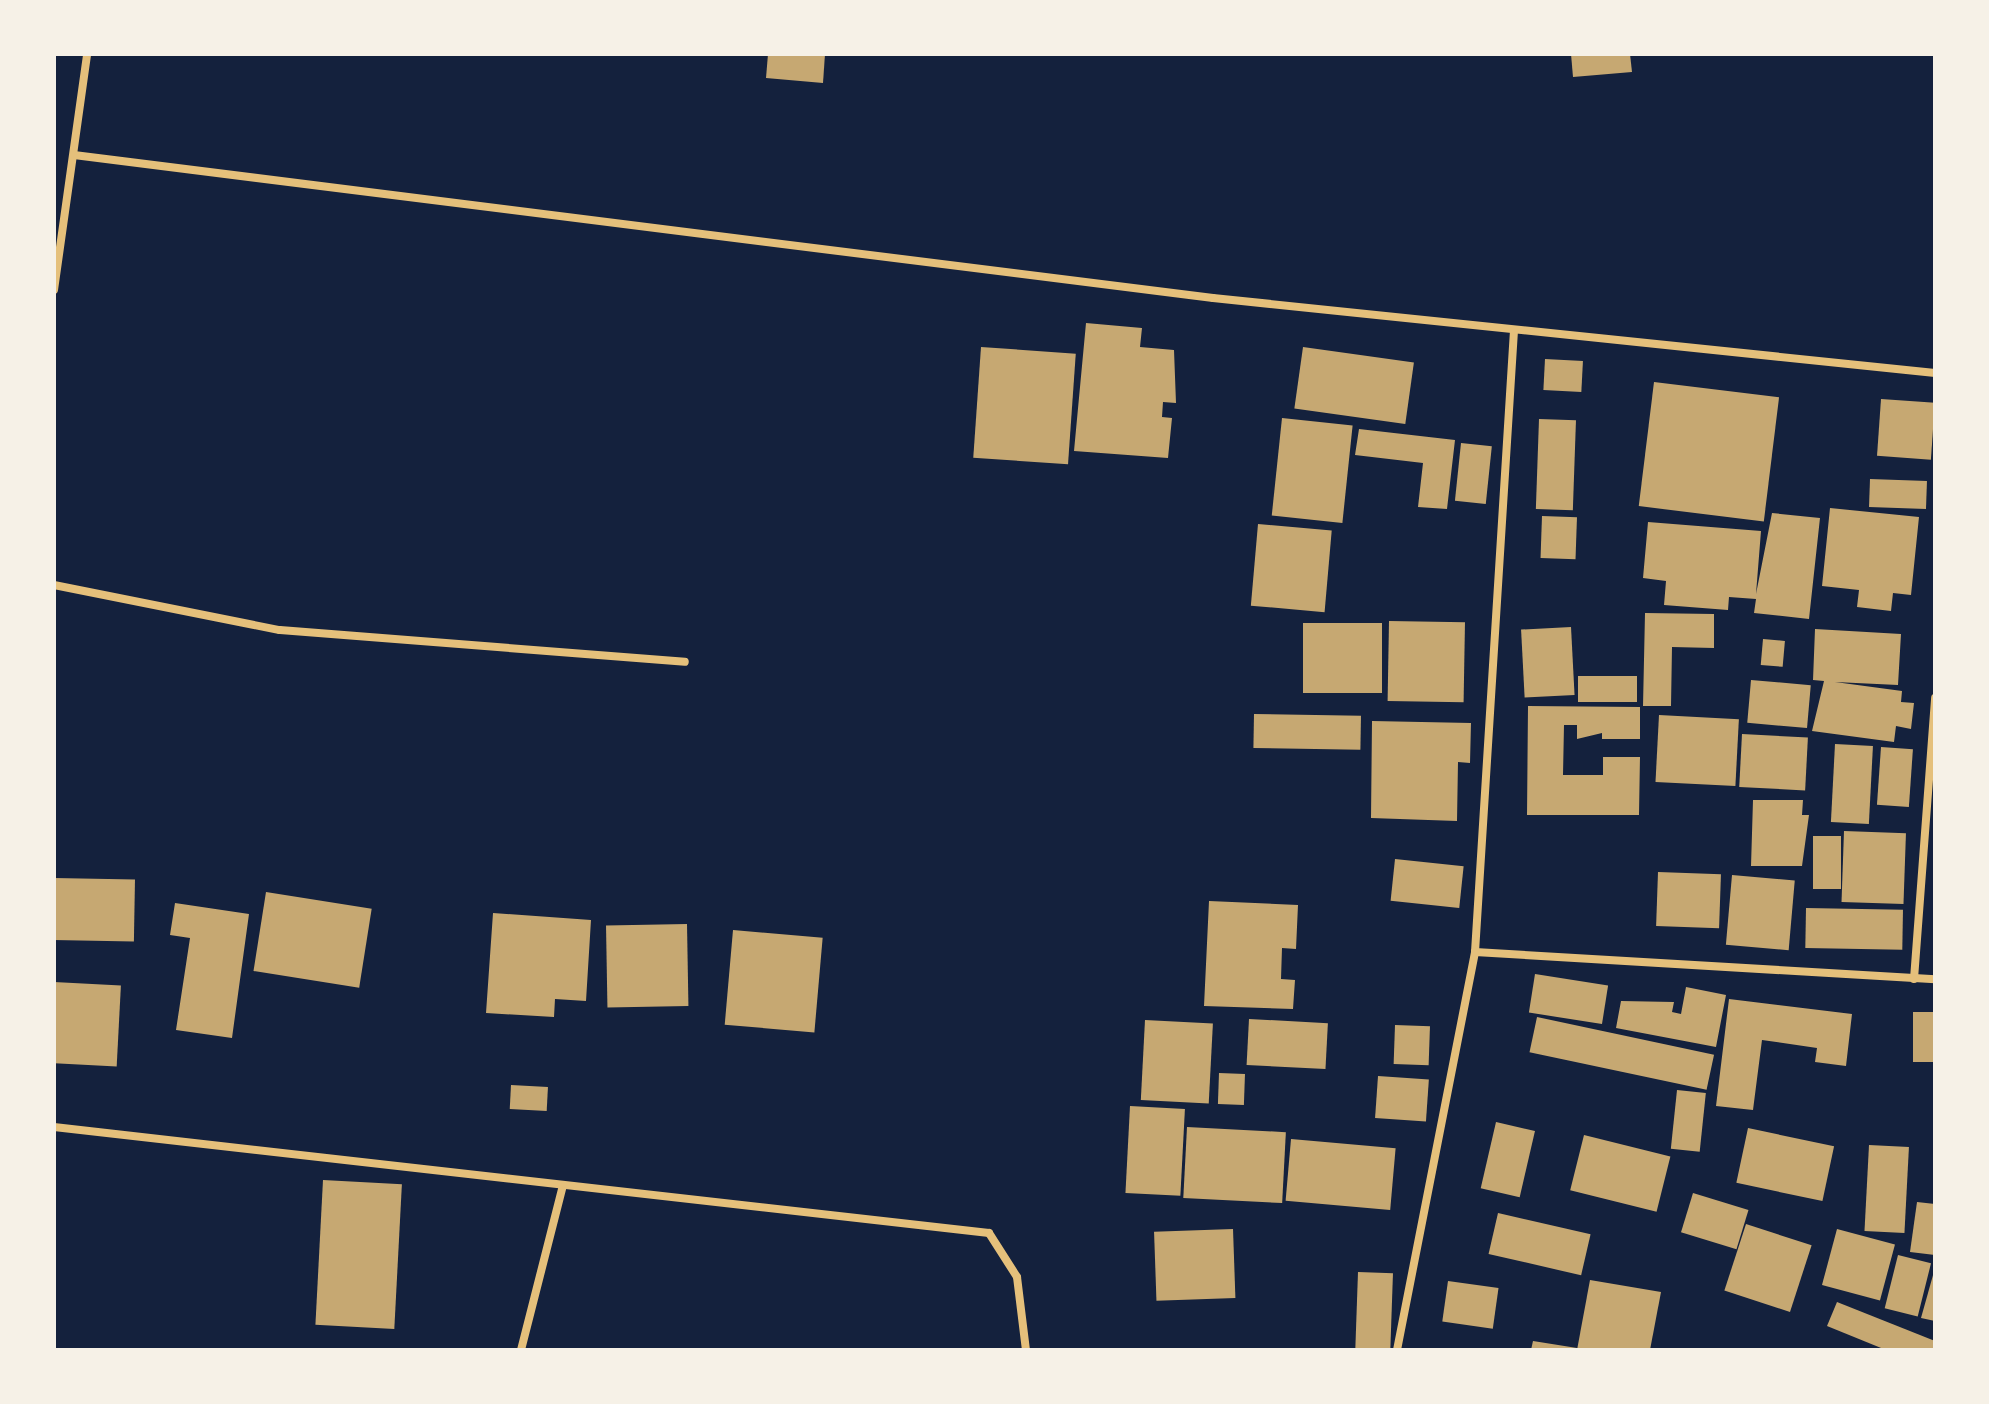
<!DOCTYPE html>
<html>
<head>
<meta charset="utf-8">
<style>
	body { margin:0 }
	#map { position:relative; width:1989px; height:1404px; overflow:hidden; background:#14213d; font-family:"Nunito Sans",sans-serif }
	div>[style] { position:absolute }
	[style*='--x'] { left:calc(var(--x)*1px); top:calc(var(--y)*1px); width:calc(var(--w)*1px); rotate:calc(var(--a)*1deg) }
	.building>* { inset:0; background:#c6a872; transform-origin:0 0 }
	.minor>* { height:8px; margin:-4px; padding:0 4px; transform-origin:4px; border-radius:4px; background:#e5c07b }
	span { translate:-50% -50%; white-space:nowrap; text-align:center; line-height:1.15; -webkit-text-stroke:6px #f6f1e7; paint-order:stroke }
	.frame { position:absolute; inset:0; border:56px solid #f6f1e7; pointer-events:none }
</style>
</head>
<body>
<div id="map">
	<div class="building">
		<div style="clip-path:polygon(768px 54px,825px 54px,823px 83px,766px 78px)"></div>
		<div style="clip-path:polygon(1571px 54px,1630px 54px,1632px 72px,1573px 77px)"></div>
		<div style="clip-path:polygon(1086px 323px,1142px 328px,1140px 347px,1174px 350px,1176px 403px,1163px 402px,1162px 417px,1172px 418px,1168px 458px,1074px 451px)"></div>
		<div style="left:981px;top:347px;width:95px;height:111px;rotate:4deg"></div>
		<div style="left:1303px;top:347px;width:112px;height:62px;rotate:8deg"></div>
		<div style="left:1545px;top:359px;width:38px;height:31px;rotate:3deg"></div>
		<div style="left:1654px;top:382px;width:126px;height:125px;rotate:7deg"></div>
		<div style="left:1881px;top:399px;width:54px;height:57px;rotate:4deg"></div>
		<div style="left:1282px;top:418px;width:71px;height:98px;rotate:6deg"></div>
		<div style="left:1539px;top:419px;width:37px;height:90px;rotate:2deg"></div>
		<div style="clip-path:polygon(1359px 429px,1455px 440px,1447px 509px,1418px 507px,1423px 463px,1355px 455px)"></div>
		<div style="left:1461px;top:443px;width:31px;height:58px;rotate:6deg"></div>
		<div style="left:1870px;top:479px;width:57px;height:28px;rotate:2deg"></div>
		<div style="clip-path:polygon(1830px 508px,1919px 517px,1911px 595px,1893px 593px,1891px 611px,1857px 607px,1859px 590px,1822px 586px)"></div>
		<div style="clip-path:polygon(1772px 513px,1820px 518px,1809px 619px,1754px 613px,1756px 599px,1729px 597px,1728px 610px,1664px 605px,1666px 581px,1643px 578px,1648px 522px,1761px 531px,1756px 594px)"></div>
		<div style="left:1542px;top:516px;width:35px;height:42px;rotate:2deg"></div>
		<div style="left:1258px;top:524px;width:74px;height:82px;rotate:5deg"></div>
		<div style="clip-path:polygon(1645px 613px,1714px 614px,1714px 648px,1672px 647px,1671px 706px,1643px 706px)"></div>
		<div style="left:1389px;top:621px;width:76px;height:80px;rotate:1deg"></div>
		<div style="left:1303px;top:623px;width:79px;height:70px"></div>
		<div style="left:1571px;top:627px;width:68px;height:50px;rotate:87deg"></div>
		<div style="clip-path:polygon(1815px 629px,1901px 634px,1898px 685px,1835px 682px,1902px 691px,1901px 702px,1914px 703px,1911px 729px,1896px 726px,1894px 742px,1812px 731px,1824px 681px,1813px 680px)"></div>
		<div style="left:1763px;top:639px;width:22px;height:26px;rotate:5deg"></div>
		<div style="left:1578px;top:676px;width:59px;height:26px"></div>
		<div style="left:1751px;top:680px;width:60px;height:43px;rotate:5deg"></div>
		<div style="clip-path:polygon(1528px 706px,1640px 707px,1640px 739px,1602px 739px,1602px 733px,1577px 739px,1577px 725px,1564px 725px,1563px 775px,1603px 775px,1603px 757px,1640px 757px,1639px 815px,1527px 815px)"></div>
		<div style="left:1254px;top:714px;width:107px;height:34px;rotate:1deg"></div>
		<div style="left:1659px;top:715px;width:80px;height:67px;rotate:3deg"></div>
		<div style="clip-path:polygon(1372px 721px,1471px 723px,1470px 763px,1458px 762px,1457px 821px,1371px 818px)"></div>
		<div style="left:1742px;top:734px;width:66px;height:53px;rotate:3deg"></div>
		<div style="left:1835px;top:744px;width:38px;height:78px;rotate:3deg"></div>
		<div style="left:1881px;top:747px;width:32px;height:58px;rotate:4deg"></div>
		<div style="clip-path:polygon(1753px 800px,1803px 800px,1802px 815px,1809px 815px,1802px 866px,1751px 866px)"></div>
		<div style="left:1844px;top:831px;width:62px;height:71px;rotate:2deg"></div>
		<div style="left:1813px;top:836px;width:28px;height:53px"></div>
		<div style="left:1395px;top:859px;width:69px;height:42px;rotate:6deg"></div>
		<div style="left:1658px;top:872px;width:63px;height:54px;rotate:2deg"></div>
		<div style="left:1732px;top:875px;width:63px;height:70px;rotate:5deg"></div>
		<div style="left:54px;top:878px;width:81px;height:62px;rotate:1deg"></div>
		<div style="left:266px;top:892px;width:107px;height:80px;rotate:9deg"></div>
		<div style="clip-path:polygon(1209px 901px,1298px 905px,1296px 949px,1282px 948px,1281px 979px,1295px 980px,1293px 1009px,1204px 1006px)"></div>
		<div style="clip-path:polygon(175px 903px,249px 914px,232px 1038px,176px 1030px,190px 938px,170px 935px)"></div>
		<div style="left:1806px;top:908px;width:97px;height:40px;rotate:1deg"></div>
		<div style="clip-path:polygon(493px 913px,591px 920px,586px 1001px,555px 999px,554px 1017px,486px 1013px)"></div>
		<div style="left:687px;top:924px;width:82px;height:81px;rotate:89deg"></div>
		<div style="left:733px;top:930px;width:90px;height:95px;rotate:5deg"></div>
		<div style="left:1535px;top:974px;width:74px;height:39px;rotate:9deg"></div>
		<div style="left:54px;top:982px;width:67px;height:81px;rotate:3deg"></div>
		<div style="clip-path:polygon(1686px 987px,1726px 995px,1716px 1047px,1616px 1028px,1621px 1001px,1674px 1002px,1672px 1012px,1681px 1014px)"></div>
		<div style="clip-path:polygon(1729px 999px,1852px 1014px,1846px 1066px,1815px 1062px,1817px 1048px,1762px 1040px,1753px 1110px,1716px 1106px)"></div>
		<div style="left:1913px;top:1012px;width:22px;height:50px"></div>
		<div style="left:1537px;top:1017px;width:181px;height:36px;rotate:12deg"></div>
		<div style="left:1249px;top:1019px;width:79px;height:46px;rotate:3deg"></div>
		<div style="left:1145px;top:1020px;width:68px;height:80px;rotate:3deg"></div>
		<div style="left:1395px;top:1025px;width:35px;height:39px;rotate:2deg"></div>
		<div style="left:1219px;top:1073px;width:26px;height:31px;rotate:2deg"></div>
		<div style="left:1378px;top:1076px;width:51px;height:42px;rotate:4deg"></div>
		<div style="left:511px;top:1085px;width:37px;height:24px;rotate:3deg"></div>
		<div style="left:1677px;top:1090px;width:29px;height:59px;rotate:6deg"></div>
		<div style="left:1130px;top:1106px;width:55px;height:87px;rotate:3deg"></div>
		<div style="left:1496px;top:1122px;width:40px;height:68px;rotate:13deg"></div>
		<div style="left:1187px;top:1127px;width:99px;height:71px;rotate:3deg"></div>
		<div style="left:1748px;top:1128px;width:88px;height:56px;rotate:12deg"></div>
		<div style="left:1584px;top:1135px;width:89px;height:57px;rotate:14deg"></div>
		<div style="left:1291px;top:1139px;width:105px;height:62px;rotate:5deg"></div>
		<div style="left:1869px;top:1145px;width:40px;height:86px;rotate:3deg"></div>
		<div style="left:323px;top:1180px;width:79px;height:145px;rotate:3deg"></div>
		<div style="left:1693px;top:1193px;width:58px;height:41px;rotate:17deg"></div>
		<div style="clip-path:polygon(1917px 1202px,1935px 1204px,1935px 1255px,1910px 1252px)"></div>
		<div style="left:1498px;top:1213px;width:95px;height:42px;rotate:13deg"></div>
		<div style="left:1746px;top:1224px;width:69px;height:70px;rotate:18deg"></div>
		<div style="left:1233px;top:1229px;width:69px;height:79px;rotate:88deg"></div>
		<div style="left:1837px;top:1229px;width:60px;height:58px;rotate:15deg"></div>
		<div style="left:1898px;top:1255px;width:34px;height:55px;rotate:14deg"></div>
		<div style="clip-path:polygon(1935px 1268px,1935px 1321px,1921px 1318px)"></div>
		<div style="left:1358px;top:1272px;width:35px;height:76px;rotate:2deg"></div>
		<div style="clip-path:polygon(1590px 1280px,1661px 1292px,1650px 1350px,1577px 1350px)"></div>
		<div style="left:1448px;top:1281px;width:51px;height:41px;rotate:8deg"></div>
		<div style="clip-path:polygon(1837px 1302px,1935px 1341px,1933px 1350px,1886px 1350px,1827px 1326px)"></div>
		<div style="clip-path:polygon(1533px 1341px,1577px 1348px,1576px 1350px,1531px 1350px)"></div>
	</div>
	<div class="minor">
		<div style="--x:74;--y:155;--w:1148;--a:7.16"></div>
		<div style="--x:1213;--y:298;--w:726;--a:5.93"></div>
		<div style="--x:54;--y:290;--w:238;--a:-82"></div>
		<div style="--x:54;--y:585;--w:230;--a:11.3"></div>
		<div style="--x:280;--y:630;--w:406;--a:4.5"></div>
		<div style="--x:1475;--y:952;--w:461;--a:3.4"></div>
		<div style="--x:1914;--y:979;--w:282;--a:-85.7"></div>
		<div style="--x:54;--y:1127;--w:941;--a:6.47"></div>
		<div style="--x:989;--y:1233;--w:52;--a:57.5"></div>
		<div style="--x:1017;--y:1277;--w:74;--a:83"></div>
		<div style="--x:521;--y:1350;--w:170;--a:-75.7"></div>
		<div style="--x:1397;--y:1350;--w:406;--a:-78.9"></div>
		<div style="--x:1475;--y:952;--w:623;--a:-86.41"></div>
	</div>
	<div class="frame"></div>
</div>
</body>
</html>
